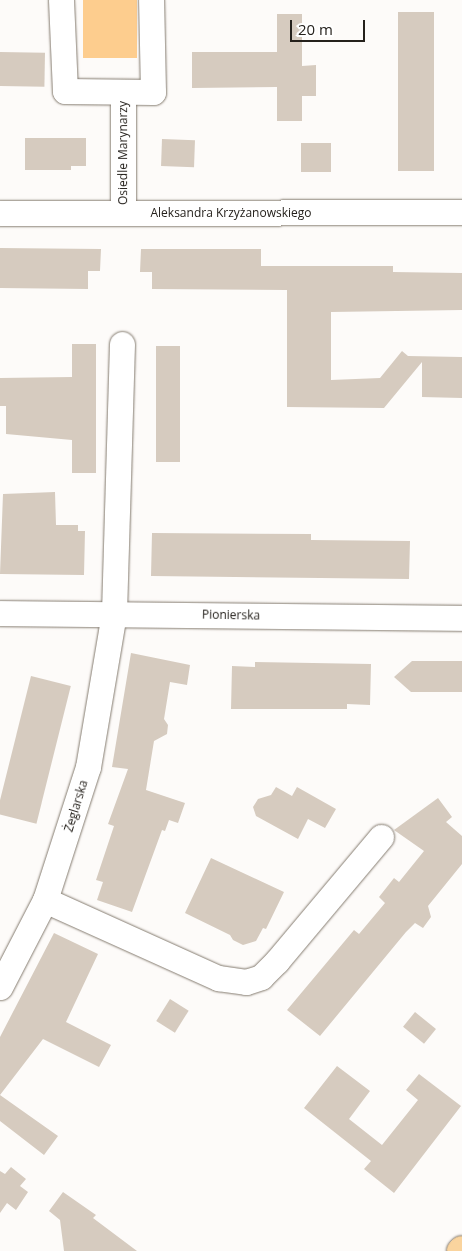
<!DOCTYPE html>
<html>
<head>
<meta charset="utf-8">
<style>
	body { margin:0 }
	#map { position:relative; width:462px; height:1251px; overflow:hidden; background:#fdfbf9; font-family:"Open Sans",sans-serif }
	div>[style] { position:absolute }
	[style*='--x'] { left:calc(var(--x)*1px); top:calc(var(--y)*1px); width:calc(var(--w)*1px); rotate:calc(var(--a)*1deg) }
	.green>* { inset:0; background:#fdcd8e; transform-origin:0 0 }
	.building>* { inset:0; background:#d6cbbf; transform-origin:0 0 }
	.roads { filter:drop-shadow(0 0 1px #857c70) drop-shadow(0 0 1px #857c70) }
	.minor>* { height:25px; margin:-12.5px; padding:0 12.5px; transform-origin:12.5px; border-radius:12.5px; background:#fff }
	.major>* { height:28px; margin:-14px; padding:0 14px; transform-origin:14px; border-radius:14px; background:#fad49e }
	span { translate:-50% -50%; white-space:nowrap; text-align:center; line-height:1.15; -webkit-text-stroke:4.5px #fff; paint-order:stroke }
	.street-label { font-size:12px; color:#25211c }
	.scale { position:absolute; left:290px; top:20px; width:75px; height:22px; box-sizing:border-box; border:2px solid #25211c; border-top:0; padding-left:6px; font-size:15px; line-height:18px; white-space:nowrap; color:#25211c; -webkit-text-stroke:4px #fff; paint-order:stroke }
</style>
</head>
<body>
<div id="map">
	<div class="green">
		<div style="left:83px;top:0;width:54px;height:58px"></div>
	</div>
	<div class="building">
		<div style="left:398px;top:12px;width:36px;height:159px"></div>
		<div style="clip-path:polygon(277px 14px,302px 14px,302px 66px,316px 65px,316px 96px,302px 96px,302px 121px,277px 121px,277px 87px,192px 88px,192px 52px,277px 52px)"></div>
		<div style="left:0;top:52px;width:45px;height:34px;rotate:1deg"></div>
		<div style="clip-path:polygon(25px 138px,86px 138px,86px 166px,71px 166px,71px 170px,25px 170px)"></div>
		<div style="left:162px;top:139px;width:33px;height:27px;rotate:2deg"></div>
		<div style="left:301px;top:143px;width:30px;height:29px"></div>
		<div style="clip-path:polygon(0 248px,101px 249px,100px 271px,88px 271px,88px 289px,0 288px)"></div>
		<div style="clip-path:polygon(141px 249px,261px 249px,261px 266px,393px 266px,393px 272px,462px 273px,462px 310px,331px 312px,331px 380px,380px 378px,402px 351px,408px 356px,462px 357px,462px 398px,422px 397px,422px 362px,384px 408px,287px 407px,287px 290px,152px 289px,152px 272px,140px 272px)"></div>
		<div style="clip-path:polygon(72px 344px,96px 344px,96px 473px,72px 473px,72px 440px,6px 434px,6px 406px,0 406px,0 378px,72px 377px)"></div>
		<div style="left:156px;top:346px;width:24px;height:116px"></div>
		<div style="clip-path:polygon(55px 492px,56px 525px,78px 525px,78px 531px,85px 531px,84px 575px,0 574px,3px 494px)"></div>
		<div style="clip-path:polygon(152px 533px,311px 534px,311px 540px,410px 541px,409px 579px,151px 576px)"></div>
		<div style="clip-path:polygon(131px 653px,190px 665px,187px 685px,170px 682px,164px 719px,168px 725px,167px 734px,154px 741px,146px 790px,185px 803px,178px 823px,169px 820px,165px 831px,162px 830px,132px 912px,97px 900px,103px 882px,96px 880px,114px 826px,108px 824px,128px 769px,112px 767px)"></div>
		<div style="clip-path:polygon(412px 661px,462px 661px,462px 692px,411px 692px,394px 677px)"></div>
		<div style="clip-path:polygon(255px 662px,371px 664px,370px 705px,347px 704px,347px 709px,231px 709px,232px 666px,255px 667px)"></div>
		<div style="left:31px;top:676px;width:41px;height:142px;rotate:14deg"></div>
		<div style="clip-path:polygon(276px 787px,292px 796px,297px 787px,336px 809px,325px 828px,308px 819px,298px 839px,256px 816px,253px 807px,258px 799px,271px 795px)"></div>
		<div style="clip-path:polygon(438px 798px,452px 817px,446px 822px,462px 836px,462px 864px,428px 906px,431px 917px,423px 928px,415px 923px,406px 932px,320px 1036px,287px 1010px,354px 930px,359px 934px,385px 903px,379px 897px,394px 878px,399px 882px,424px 851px,394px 830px)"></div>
		<div style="clip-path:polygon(211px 858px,284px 892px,266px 929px,263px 928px,256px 941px,243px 945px,233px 940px,230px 935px,185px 913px)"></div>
		<div style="clip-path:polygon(54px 933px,98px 954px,66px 1022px,111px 1045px,99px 1067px,43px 1039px,0 1095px,58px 1136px,44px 1155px,0 1121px,0 1037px)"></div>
		<div style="left:170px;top:999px;width:22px;height:26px;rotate:32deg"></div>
		<div style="left:415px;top:1012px;width:27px;height:19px;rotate:39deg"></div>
		<div style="clip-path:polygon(337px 1066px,370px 1091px,349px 1119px,382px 1145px,418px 1100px,406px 1090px,419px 1074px,461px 1106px,394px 1193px,364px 1169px,371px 1161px,304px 1108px)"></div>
		<div style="clip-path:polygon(11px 1167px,26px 1179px,20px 1186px,28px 1192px,16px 1210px,7px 1203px,0 1213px,0 1171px,5px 1174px)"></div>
		<div style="clip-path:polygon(63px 1192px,96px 1215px,93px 1218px,137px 1251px,64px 1251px,60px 1220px,49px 1211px)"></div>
	</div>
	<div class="roads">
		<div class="minor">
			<div style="--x:61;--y:0;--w:91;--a:87.5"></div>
			<div style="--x:65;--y:91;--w:88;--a:0.7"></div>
			<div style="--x:153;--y:92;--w:92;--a:-91.2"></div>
			<div style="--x:123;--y:92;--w:121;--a:90"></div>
			<div style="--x:0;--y:213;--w:462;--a:-0.1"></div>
			<div style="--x:0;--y:613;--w:462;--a:0.6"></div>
			<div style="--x:45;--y:900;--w:190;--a:24.3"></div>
			<div style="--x:218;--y:978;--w:28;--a:8"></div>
			<div style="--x:246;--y:982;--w:16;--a:-18"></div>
			<div style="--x:261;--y:977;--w:23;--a:-45"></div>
			<div style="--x:277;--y:961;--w:162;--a:-50"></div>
			<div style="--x:0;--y:987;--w:98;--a:-62.7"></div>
			<div style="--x:45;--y:900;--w:140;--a:-72.1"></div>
			<div style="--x:88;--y:767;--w:156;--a:-80.4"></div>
			<div style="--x:114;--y:613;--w:269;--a:-88.3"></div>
		</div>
		<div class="major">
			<div style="--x:461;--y:1251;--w:1;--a:-45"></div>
		</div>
	</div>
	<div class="street-label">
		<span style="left:123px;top:153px;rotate:-90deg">Osiedle Marynarzy</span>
		<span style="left:231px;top:213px">Aleksandra Krzyżanowskiego</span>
		<span style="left:231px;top:615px;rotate:1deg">Pionierska</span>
		<span style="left:76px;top:806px;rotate:-73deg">Żeglarska</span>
	</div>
	<div class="scale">20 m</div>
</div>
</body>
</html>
